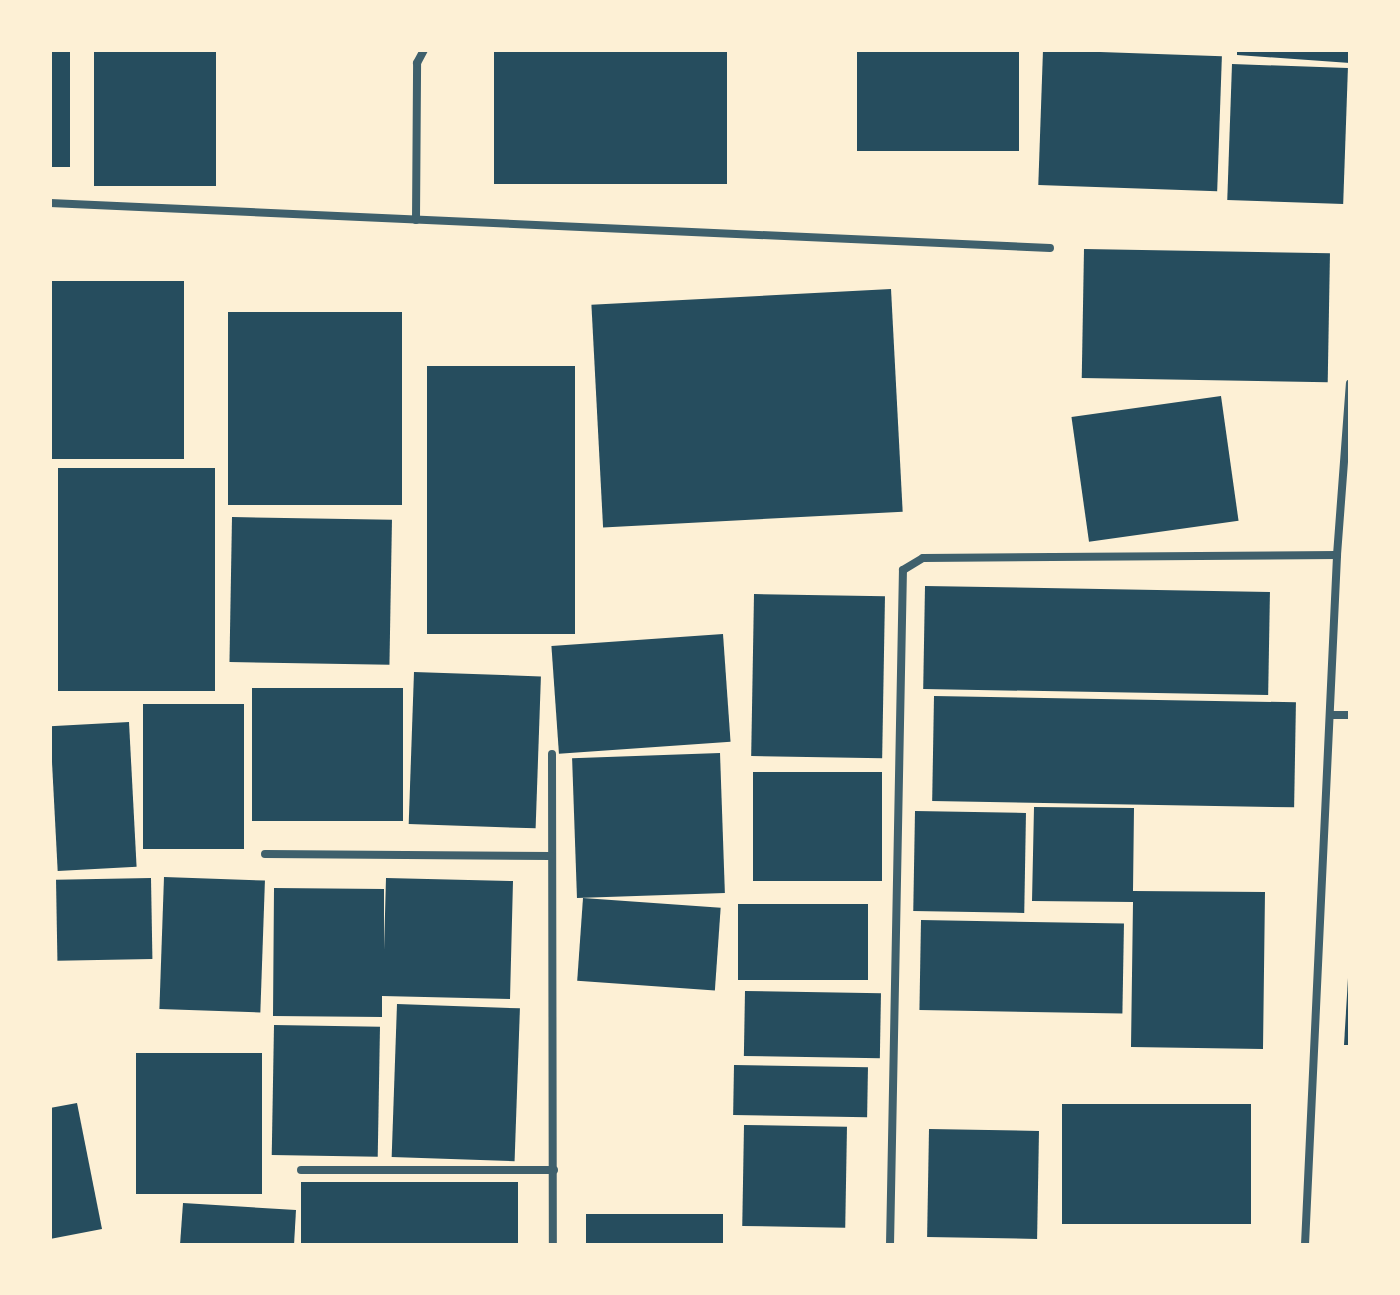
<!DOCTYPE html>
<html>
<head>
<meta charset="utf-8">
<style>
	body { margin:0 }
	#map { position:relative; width:1400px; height:1295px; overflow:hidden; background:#fdf0d5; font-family:"Space Grotesk",sans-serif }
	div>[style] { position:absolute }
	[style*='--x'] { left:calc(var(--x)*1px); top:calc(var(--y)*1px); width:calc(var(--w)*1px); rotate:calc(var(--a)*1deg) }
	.building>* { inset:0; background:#264d5e; transform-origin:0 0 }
	.minor>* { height:8px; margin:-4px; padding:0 4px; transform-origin:4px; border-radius:4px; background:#3f606c }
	span { translate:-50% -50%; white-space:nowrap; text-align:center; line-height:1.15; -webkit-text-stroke:8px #fdf0d5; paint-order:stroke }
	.frame { position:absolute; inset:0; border:52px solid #fdf0d5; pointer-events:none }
</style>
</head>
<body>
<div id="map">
	<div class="building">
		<div style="left:50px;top:50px;width:20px;height:117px"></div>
		<div style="left:94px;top:50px;width:122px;height:136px"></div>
		<div style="left:494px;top:50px;width:233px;height:134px"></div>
		<div style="left:857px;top:50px;width:162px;height:101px"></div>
		<div style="left:1043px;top:50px;width:179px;height:135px;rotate:2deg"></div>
		<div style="clip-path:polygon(1237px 50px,1350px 50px,1350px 63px,1237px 55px)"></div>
		<div style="left:1232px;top:64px;width:116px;height:136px;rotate:2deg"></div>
		<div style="left:1084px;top:249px;width:246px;height:129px;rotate:1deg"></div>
		<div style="left:50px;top:281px;width:134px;height:178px"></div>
		<div style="left:891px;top:289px;width:223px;height:300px;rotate:87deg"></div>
		<div style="left:228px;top:312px;width:174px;height:193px"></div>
		<div style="left:427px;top:366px;width:148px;height:268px"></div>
		<div style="left:1221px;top:396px;width:126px;height:151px;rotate:82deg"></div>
		<div style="left:58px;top:468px;width:157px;height:223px"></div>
		<div style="left:232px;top:517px;width:160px;height:145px;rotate:1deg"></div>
		<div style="left:925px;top:586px;width:345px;height:103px;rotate:1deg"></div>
		<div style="left:754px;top:594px;width:131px;height:162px;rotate:1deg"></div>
		<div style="left:723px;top:634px;width:108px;height:172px;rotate:86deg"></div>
		<div style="left:414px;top:672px;width:127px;height:152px;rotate:2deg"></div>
		<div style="left:252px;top:688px;width:151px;height:133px"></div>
		<div style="left:934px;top:696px;width:362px;height:105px;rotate:1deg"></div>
		<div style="left:244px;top:704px;width:145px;height:101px;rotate:90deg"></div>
		<div style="left:129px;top:722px;width:145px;height:79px;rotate:87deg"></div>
		<div style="left:720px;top:753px;width:140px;height:148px;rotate:88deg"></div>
		<div style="left:753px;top:772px;width:129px;height:109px"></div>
		<div style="clip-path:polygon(1034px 807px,1134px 808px,1133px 891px,1265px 892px,1263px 1049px,1131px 1047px,1133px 902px,1032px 901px)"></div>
		<div style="left:915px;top:811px;width:111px;height:100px;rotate:1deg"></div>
		<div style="left:164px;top:877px;width:101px;height:132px;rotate:2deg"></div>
		<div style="left:151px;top:878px;width:81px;height:95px;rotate:89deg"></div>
		<div style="clip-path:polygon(386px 878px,513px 881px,510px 999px,382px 996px,382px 1017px,273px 1016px,274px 888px,384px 889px,384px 950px)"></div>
		<div style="left:583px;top:898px;width:138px;height:83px;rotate:4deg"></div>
		<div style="left:738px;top:904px;width:130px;height:76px"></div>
		<div style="left:921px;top:920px;width:203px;height:90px;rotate:1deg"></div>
		<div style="clip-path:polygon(1348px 978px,1350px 978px,1350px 1045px,1344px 1045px)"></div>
		<div style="left:745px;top:991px;width:136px;height:65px;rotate:1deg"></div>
		<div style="left:397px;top:1004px;width:123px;height:153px;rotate:2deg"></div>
		<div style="left:274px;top:1025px;width:106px;height:130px;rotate:1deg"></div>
		<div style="left:262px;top:1053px;width:141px;height:126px;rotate:90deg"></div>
		<div style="left:734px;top:1065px;width:134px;height:50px;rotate:1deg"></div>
		<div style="clip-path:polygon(77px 1103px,102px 1229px,50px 1239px,50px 1108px)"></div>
		<div style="left:1062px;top:1104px;width:189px;height:120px"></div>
		<div style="left:744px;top:1125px;width:103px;height:101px;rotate:1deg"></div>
		<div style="left:929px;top:1129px;width:110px;height:108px;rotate:1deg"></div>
		<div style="left:301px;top:1182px;width:217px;height:63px"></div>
		<div style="clip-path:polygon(183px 1203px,296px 1210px,294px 1245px,180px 1245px)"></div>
		<div style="left:586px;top:1214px;width:137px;height:31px"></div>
	</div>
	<div class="minor">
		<div style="--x:50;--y:203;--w:1001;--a:2.58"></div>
		<div style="--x:416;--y:220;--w:157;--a:-89.6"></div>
		<div style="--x:417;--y:63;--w:15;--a:-62"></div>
		<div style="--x:1333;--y:715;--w:17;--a:0"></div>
		<div style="--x:552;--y:754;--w:491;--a:89.9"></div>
		<div style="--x:265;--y:854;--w:286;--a:0.4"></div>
		<div style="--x:301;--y:1170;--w:253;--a:0"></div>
		<div style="--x:890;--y:1245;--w:675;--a:-88.9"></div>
		<div style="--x:903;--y:570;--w:23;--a:-31"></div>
		<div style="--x:923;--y:558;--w:414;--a:-0.4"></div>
		<div style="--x:1305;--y:1245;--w:691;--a:-87.34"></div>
		<div style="--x:1337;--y:555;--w:172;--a:-85.7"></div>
	</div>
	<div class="frame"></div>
</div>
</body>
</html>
